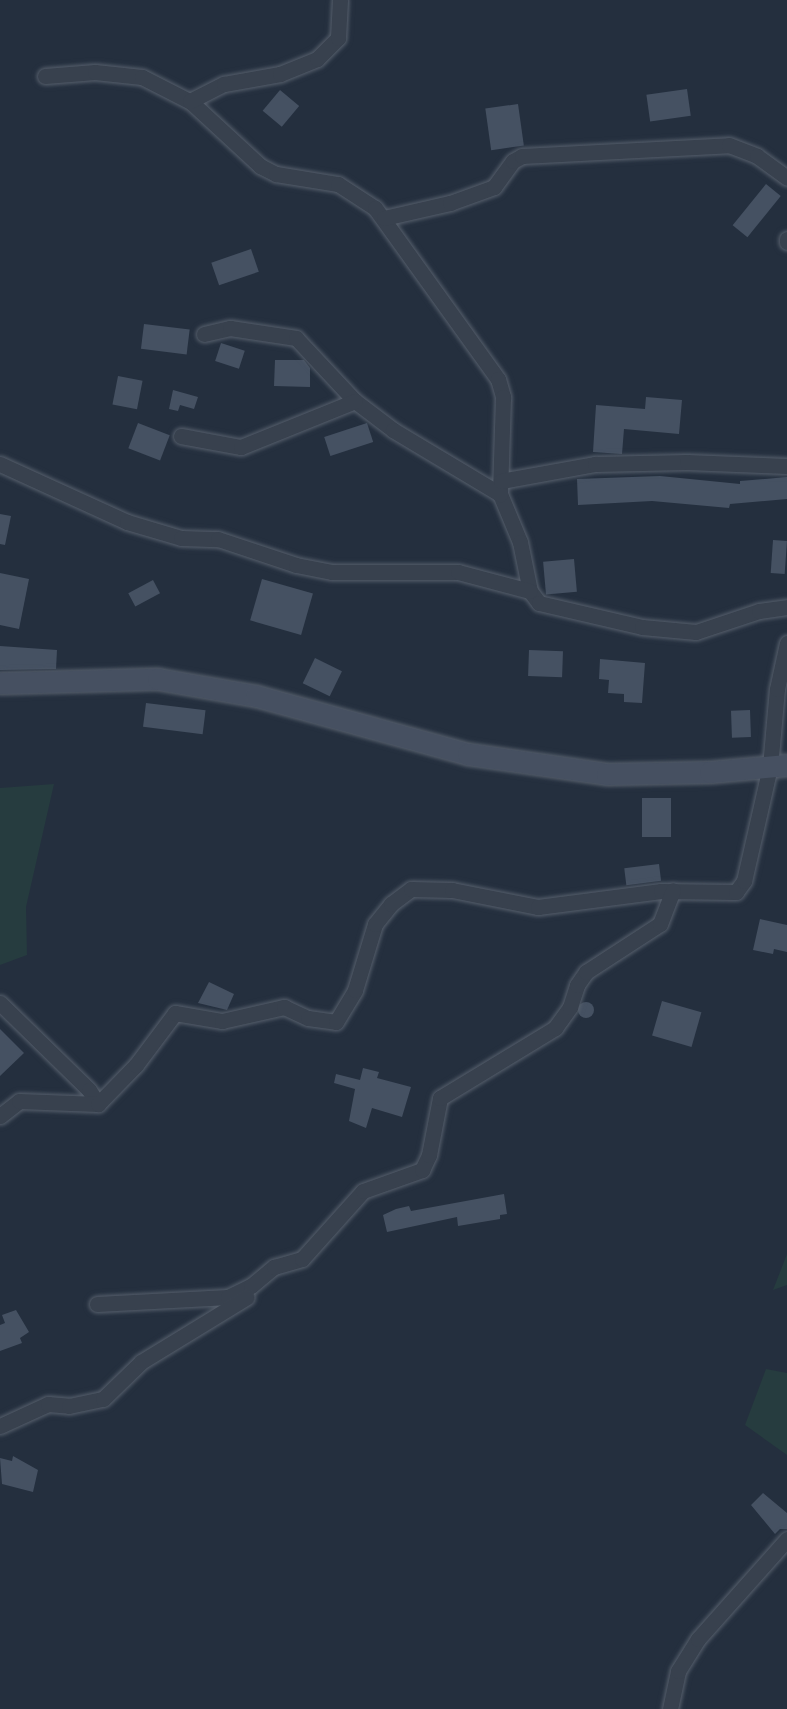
<!DOCTYPE html>
<html>
<head>
<meta charset="utf-8">
<style>
	body { margin:0 }
	#map { position:relative; width:787px; height:1709px; overflow:hidden; background:#242f3e; font-family:"Noto Sans",sans-serif }
	div>[style] { position:absolute }
	[style*='--x'] { left:calc(var(--x)*1px); top:calc(var(--y)*1px); width:calc(var(--w)*1px); rotate:calc(var(--a)*1deg) }
	.green>* { inset:0; background:#263c3f }
	.building>* { inset:0; background:#455162; transform-origin:0 0 }
	.round { border-radius:50% }
	.roads { filter:drop-shadow(0 0 2px #565f6c) drop-shadow(0 0 2px #565f6c) }
	.street>* { height:15px; margin:-7.5px; padding:0 7.5px; transform-origin:7.5px; border-radius:7.5px; background:#38414e }
	.secondary>* { height:21px; margin:-10.5px; padding:0 10.5px; transform-origin:10.5px; border-radius:10.5px; background:#465061 }
	span { translate:-50% -50%; white-space:nowrap; text-align:center; line-height:1.15; -webkit-text-stroke:6px #1d2633; paint-order:stroke }
</style>
</head>
<body>
<div id="map">
	<div class="green">
		<div style="clip-path:polygon(54px 784px,26px 907px,27px 955px,0 965px,0 788px)"></div>
		<div style="clip-path:polygon(787px 1254px,787px 1285px,773px 1290px)"></div>
		<div style="clip-path:polygon(766px 1369px,787px 1373px,787px 1455px,745px 1425px)"></div>
	</div>
	<div class="building">
		<div style="left:687px;top:89px;width:27px;height:41px;rotate:82deg"></div>
		<div style="left:280px;top:90px;width:25px;height:27px;rotate:40deg"></div>
		<div style="left:518px;top:104px;width:42px;height:33px;rotate:82deg"></div>
		<div style="left:766px;top:184px;width:19px;height:53px;rotate:39deg"></div>
		<div style="left:251px;top:249px;width:24px;height:42px;rotate:71deg"></div>
		<div style="left:144px;top:324px;width:46px;height:25px;rotate:7deg"></div>
		<div style="left:221px;top:343px;width:25px;height:19px;rotate:18deg"></div>
		<div style="clip-path:polygon(275px 360px,304px 360px,310px 368px,310px 387px,274px 386px)"></div>
		<div style="left:118px;top:376px;width:25px;height:29px;rotate:11deg"></div>
		<div style="clip-path:polygon(173px 390px,198px 397px,194px 409px,180px 405px,178px 411px,169px 409px)"></div>
		<div style="clip-path:polygon(646px 397px,682px 400px,679px 434px,624px 429px,622px 454px,593px 452px,596px 405px,645px 409px)"></div>
		<div style="left:138px;top:423px;width:34px;height:27px;rotate:21deg"></div>
		<div style="left:367px;top:423px;width:20px;height:45px;rotate:72deg"></div>
		<div style="clip-path:polygon(660px 476px,740px 484px,740px 481px,787px 477px,787px 499px,730px 504px,729px 508px,652px 501px,578px 505px,577px 479px)"></div>
		<div style="clip-path:polygon(0 514px,11px 516px,5px 545px,0 544px)"></div>
		<div style="left:773px;top:540px;width:14px;height:33px;rotate:4deg"></div>
		<div style="left:574px;top:559px;width:33px;height:31px;rotate:85deg"></div>
		<div style="clip-path:polygon(0 573px,29px 579px,19px 629px,0 625px)"></div>
		<div style="left:262px;top:579px;width:53px;height:43px;rotate:16deg"></div>
		<div style="left:153px;top:580px;width:15px;height:28px;rotate:62deg"></div>
		<div style="clip-path:polygon(0 646px,57px 650px,56px 669px,0 670px)"></div>
		<div style="left:529px;top:650px;width:34px;height:26px;rotate:2deg"></div>
		<div style="left:315px;top:658px;width:30px;height:28px;rotate:26deg"></div>
		<div style="clip-path:polygon(600px 659px,645px 663px,642px 703px,624px 702px,624px 694px,608px 693px,609px 680px,599px 679px)"></div>
		<div style="left:146px;top:703px;width:60px;height:24px;rotate:7deg"></div>
		<div style="left:750px;top:710px;width:27px;height:19px;rotate:88deg"></div>
		<div style="left:642px;top:798px;width:29px;height:39px"></div>
		<div style="left:659px;top:864px;width:17px;height:35px;rotate:83deg"></div>
		<div style="clip-path:polygon(760px 919px,787px 925px,787px 952px,774px 949px,773px 954px,753px 950px)"></div>
		<div style="clip-path:polygon(209px 982px,234px 994px,227px 1010px,198px 1003px)"></div>
		<div style="left:662px;top:1001px;width:41px;height:36px;rotate:16deg"></div>
		<div class="round" style="left:578px;top:1002px;width:16px;height:16px"></div>
		<div style="clip-path:polygon(0 1029px,24px 1053px,0 1076px)"></div>
		<div style="clip-path:polygon(363px 1068px,379px 1072px,377px 1078px,411px 1087px,402px 1117px,372px 1108px,366px 1128px,349px 1121px,355px 1089px,334px 1083px,336px 1074px,360px 1080px)"></div>
		<div style="clip-path:polygon(504px 1194px,507px 1214px,500px 1215px,500px 1219px,458px 1226px,457px 1217px,387px 1232px,383px 1215px,396px 1209px,409px 1206px,411px 1211px)"></div>
		<div style="clip-path:polygon(16px 1310px,29px 1332px,20px 1338px,22px 1343px,0 1351px,0 1325px,5px 1323px,2px 1315px)"></div>
		<div style="clip-path:polygon(13px 1456px,38px 1470px,33px 1492px,2px 1484px,0 1458px,12px 1461px)"></div>
		<div style="clip-path:polygon(763px 1493px,787px 1513px,787px 1529px,780px 1529px,775px 1534px,751px 1505px)"></div>
	</div>
	<div class="roads">
		<div class="street">
			<div style="--x:45;--y:76;--w:50;--a:-4.6"></div>
			<div style="--x:95;--y:72;--w:47;--a:6.1"></div>
			<div style="--x:142;--y:77;--w:55;--a:27"></div>
			<div style="--x:191;--y:102;--w:94;--a:42.8"></div>
			<div style="--x:260;--y:166;--w:18;--a:27"></div>
			<div style="--x:276;--y:174;--w:63;--a:9.2"></div>
			<div style="--x:338;--y:184;--w:44;--a:33"></div>
			<div style="--x:375;--y:208;--w:211;--a:54.3"></div>
			<div style="--x:498;--y:379;--w:19;--a:74"></div>
			<div style="--x:503;--y:397;--w:97;--a:91.8"></div>
			<div style="--x:500;--y:494;--w:52;--a:67.4"></div>
			<div style="--x:520;--y:542;--w:50;--a:78.5"></div>
			<div style="--x:530;--y:591;--w:15;--a:53"></div>
			<div style="--x:539;--y:603;--w:106;--a:13.1"></div>
			<div style="--x:642;--y:627;--w:54;--a:5.3"></div>
			<div style="--x:696;--y:632;--w:66;--a:-18.4"></div>
			<div style="--x:759;--y:611;--w:28;--a:-8"></div>
			<div style="--x:190;--y:101;--w:38;--a:-27"></div>
			<div style="--x:224;--y:84;--w:57;--a:-10.1"></div>
			<div style="--x:280;--y:74;--w:40;--a:-22"></div>
			<div style="--x:317;--y:59;--w:30;--a:-45"></div>
			<div style="--x:338;--y:38;--w:38;--a:-87"></div>
			<div style="--x:384;--y:218;--w:68;--a:-12.8"></div>
			<div style="--x:450;--y:203;--w:47;--a:-20"></div>
			<div style="--x:494;--y:187;--w:32;--a:-54"></div>
			<div style="--x:513;--y:161;--w:10;--a:-29"></div>
			<div style="--x:522;--y:156;--w:207;--a:-3"></div>
			<div style="--x:729;--y:145;--w:30;--a:21"></div>
			<div style="--x:757;--y:156;--w:37;--a:36"></div>
			<div style="--x:787;--y:239;--w:3;--a:90"></div>
			<div style="--x:204;--y:334;--w:27;--a:-13"></div>
			<div style="--x:230;--y:328;--w:67;--a:8.6"></div>
			<div style="--x:296;--y:338;--w:86;--a:46.9"></div>
			<div style="--x:355;--y:401;--w:48;--a:37.3"></div>
			<div style="--x:393;--y:430;--w:125;--a:30.9"></div>
			<div style="--x:181;--y:436;--w:61;--a:10.4"></div>
			<div style="--x:241;--y:447;--w:123;--a:-22"></div>
			<div style="--x:0;--y:464;--w:140;--a:24.5"></div>
			<div style="--x:127;--y:522;--w:56;--a:16.5"></div>
			<div style="--x:181;--y:538;--w:37;--a:2"></div>
			<div style="--x:218;--y:539;--w:82;--a:18.4"></div>
			<div style="--x:296;--y:565;--w:37;--a:11"></div>
			<div style="--x:332;--y:572;--w:126;--a:0"></div>
			<div style="--x:458;--y:572;--w:74;--a:14.8"></div>
			<div style="--x:501;--y:481;--w:96;--a:-10.3"></div>
			<div style="--x:595;--y:464;--w:92;--a:-1.2"></div>
			<div style="--x:687;--y:462;--w:100;--a:2.3"></div>
			<div style="--x:0;--y:1003;--w:124;--a:44.3"></div>
			<div style="--x:89;--y:1090;--w:17;--a:57"></div>
			<div style="--x:0;--y:1116;--w:24;--a:-38"></div>
			<div style="--x:19;--y:1101;--w:79;--a:2.2"></div>
			<div style="--x:98;--y:1104;--w:54;--a:-45.7"></div>
			<div style="--x:136;--y:1065;--w:65;--a:-53.1"></div>
			<div style="--x:175;--y:1013;--w:48;--a:9.7"></div>
			<div style="--x:222;--y:1021;--w:64;--a:-12.7"></div>
			<div style="--x:284;--y:1007;--w:26;--a:25"></div>
			<div style="--x:308;--y:1018;--w:28;--a:8"></div>
			<div style="--x:336;--y:1022;--w:37;--a:-59"></div>
			<div style="--x:355;--y:990;--w:69;--a:-73.1"></div>
			<div style="--x:375;--y:924;--w:26;--a:-51"></div>
			<div style="--x:391;--y:904;--w:25;--a:-37"></div>
			<div style="--x:411;--y:889;--w:41;--a:1.4"></div>
			<div style="--x:452;--y:890;--w:88;--a:11.2"></div>
			<div style="--x:538;--y:907;--w:124;--a:-7.4"></div>
			<div style="--x:661;--y:891;--w:75;--a:0.8"></div>
			<div style="--x:736;--y:892;--w:14;--a:-54"></div>
			<div style="--x:744;--y:881;--w:117;--a:-77.2"></div>
			<div style="--x:770;--y:767;--w:78;--a:-84.9"></div>
			<div style="--x:777;--y:689;--w:47;--a:-77.7"></div>
			<div style="--x:97;--y:1304;--w:131;--a:-3.1"></div>
			<div style="--x:228;--y:1297;--w:25;--a:-26"></div>
			<div style="--x:251;--y:1286;--w:30;--a:-40"></div>
			<div style="--x:274;--y:1267;--w:29;--a:-16"></div>
			<div style="--x:302;--y:1259;--w:91;--a:-48.1"></div>
			<div style="--x:363;--y:1191;--w:63;--a:-19.6"></div>
			<div style="--x:422;--y:1170;--w:17;--a:-65"></div>
			<div style="--x:429;--y:1155;--w:58;--a:-79.1"></div>
			<div style="--x:440;--y:1098;--w:135;--a:-31.3"></div>
			<div style="--x:555;--y:1028;--w:26;--a:-54"></div>
			<div style="--x:570;--y:1007;--w:23;--a:-72"></div>
			<div style="--x:577;--y:985;--w:16;--a:-55"></div>
			<div style="--x:586;--y:972;--w:88;--a:-33"></div>
			<div style="--x:660;--y:924;--w:36;--a:-69"></div>
			<div style="--x:0;--y:1426;--w:53;--a:-24.6"></div>
			<div style="--x:48;--y:1404;--w:21;--a:5"></div>
			<div style="--x:69;--y:1406;--w:35;--a:-12"></div>
			<div style="--x:103;--y:1399;--w:53;--a:-44.2"></div>
			<div style="--x:141;--y:1362;--w:124;--a:-31.5"></div>
			<div style="--x:670;--y:1709;--w:39;--a:-78"></div>
			<div style="--x:678;--y:1671;--w:38;--a:-58"></div>
			<div style="--x:698;--y:1639;--w:134;--a:-48.3"></div>
		</div>
		<div class="secondary">
			<div style="--x:0;--y:683;--w:158;--a:-1.5"></div>
			<div style="--x:158;--y:679;--w:99;--a:9.8"></div>
			<div style="--x:256;--y:696;--w:220;--a:15.3"></div>
			<div style="--x:468;--y:754;--w:140;--a:8.2"></div>
			<div style="--x:607;--y:774;--w:103;--a:-1.1"></div>
			<div style="--x:710;--y:772;--w:77;--a:-5.2"></div>
		</div>
	</div>
</div>
</body>
</html>
